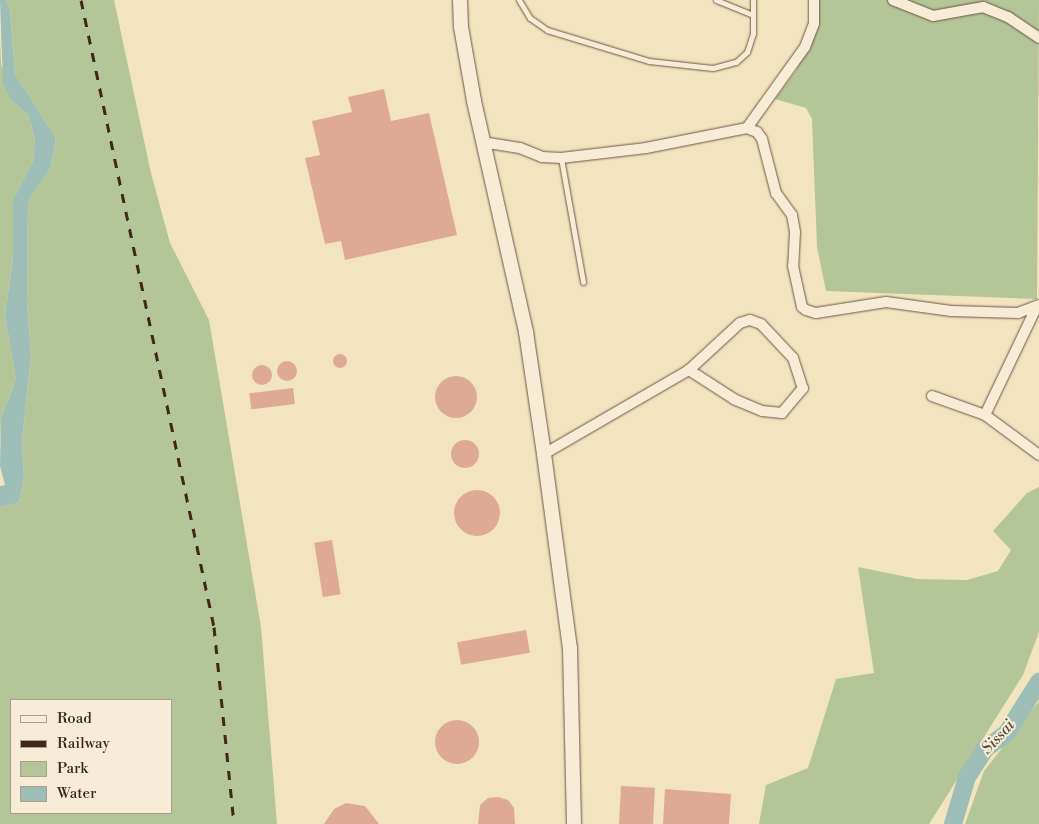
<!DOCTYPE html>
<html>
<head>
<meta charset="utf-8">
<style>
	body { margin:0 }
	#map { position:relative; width:1039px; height:824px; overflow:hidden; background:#f3e4c0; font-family:"Libre Bodoni",serif }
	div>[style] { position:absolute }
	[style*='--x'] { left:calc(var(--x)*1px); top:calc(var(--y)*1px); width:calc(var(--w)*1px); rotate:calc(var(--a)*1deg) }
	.green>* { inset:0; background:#b4c597 }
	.water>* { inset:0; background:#9cbeb7 }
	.river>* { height:18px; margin:-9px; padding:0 9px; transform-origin:9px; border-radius:9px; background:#9cbeb7 }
	.building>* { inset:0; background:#dfaa95; transform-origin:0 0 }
	.round { border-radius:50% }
	.roads { filter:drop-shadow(0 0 1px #6c5644) drop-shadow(0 0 1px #6c5644) }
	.lane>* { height:5px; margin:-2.5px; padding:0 2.5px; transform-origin:2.5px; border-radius:2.5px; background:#f7edd6 }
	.street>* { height:10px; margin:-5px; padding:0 5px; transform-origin:5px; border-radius:5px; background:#f7edd6 }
	.secondary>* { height:14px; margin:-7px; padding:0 7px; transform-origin:7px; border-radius:7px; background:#f7edd6 }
	.rail>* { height:3px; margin-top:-1.5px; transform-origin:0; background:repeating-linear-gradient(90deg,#3f271a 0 9px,transparent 0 18px) }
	span { translate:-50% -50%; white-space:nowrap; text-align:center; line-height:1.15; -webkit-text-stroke:4px #f7edd6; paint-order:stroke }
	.water-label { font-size:16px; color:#564d41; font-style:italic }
	.legend { position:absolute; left:10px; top:699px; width:162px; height:115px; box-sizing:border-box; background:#f7edd6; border:1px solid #ad9e8b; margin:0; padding:6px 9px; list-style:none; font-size:15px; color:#3f271a }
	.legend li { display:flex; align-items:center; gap:10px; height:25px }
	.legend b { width:25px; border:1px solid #ad9e8b }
</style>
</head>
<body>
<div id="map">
	<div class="green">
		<div style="clip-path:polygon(evenodd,6px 0,114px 0,151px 173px,170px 243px,209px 320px,261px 627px,277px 824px,0 824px,0 507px,19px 503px,24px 477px,22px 440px,31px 356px,27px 302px,28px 201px,51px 167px,56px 138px,15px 74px,10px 11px,6px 0,11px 700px,171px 700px,171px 813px,11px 813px,11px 700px)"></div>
		<div style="clip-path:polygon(818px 0,1039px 0,1037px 299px,826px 291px,817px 247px,812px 119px,806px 108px,775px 99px,796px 71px,819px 25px)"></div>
		<div style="clip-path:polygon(0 37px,1px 64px,12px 101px,29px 116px,35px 141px,33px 161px,13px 200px,13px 258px,5px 316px,16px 379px,1px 419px,0 440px)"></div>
		<div style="clip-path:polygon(1039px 487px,1039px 632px,1023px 675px,929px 824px,759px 824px,766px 785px,808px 768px,836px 679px,874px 673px,858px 567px,917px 579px,967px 580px,998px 571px,1011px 550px,993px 531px,1027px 493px)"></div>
		<div style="clip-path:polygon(1039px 701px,1039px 824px,965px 824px,984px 771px)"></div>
	</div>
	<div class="water">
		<div style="clip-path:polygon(0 0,6px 0,10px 11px,15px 74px,56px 138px,51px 167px,28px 201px,27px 302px,31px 356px,22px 440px,24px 477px,19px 503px,0 507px,0 486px,5px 485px,0 466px,1px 419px,16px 379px,5px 316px,13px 258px,13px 200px,33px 161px,35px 141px,29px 116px,12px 101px,3px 84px)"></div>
	</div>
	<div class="river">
		<div style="--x:953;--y:824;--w:49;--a:-73.4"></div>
		<div style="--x:967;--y:777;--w:33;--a:-57"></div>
		<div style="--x:985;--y:749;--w:26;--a:-36"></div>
		<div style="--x:1006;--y:734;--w:62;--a:-57.6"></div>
	</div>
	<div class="building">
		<div style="clip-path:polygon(384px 89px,391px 121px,429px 113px,457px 235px,345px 260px,341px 241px,325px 244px,305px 158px,320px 155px,312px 121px,352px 112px,348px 97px)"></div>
		<div class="round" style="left:333px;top:354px;width:14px;height:14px"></div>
		<div class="round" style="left:277px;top:361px;width:20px;height:20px"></div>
		<div class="round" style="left:252px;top:365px;width:20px;height:20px"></div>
		<div class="round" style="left:435px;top:376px;width:42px;height:42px"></div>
		<div style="left:293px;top:388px;width:16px;height:44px;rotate:83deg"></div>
		<div class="round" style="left:451px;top:440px;width:28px;height:28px"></div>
		<div class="round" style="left:454px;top:490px;width:46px;height:46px"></div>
		<div style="left:332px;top:540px;width:55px;height:18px;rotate:81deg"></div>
		<div style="left:526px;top:630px;width:23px;height:70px;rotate:80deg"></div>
		<div class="round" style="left:435px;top:720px;width:44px;height:44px"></div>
		<div style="left:621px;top:786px;width:34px;height:38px;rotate:3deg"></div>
		<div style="clip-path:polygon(665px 789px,731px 794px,729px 824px,663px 824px)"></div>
		<div style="clip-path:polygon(498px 797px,508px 800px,514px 808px,515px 824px,478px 824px,480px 805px,488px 798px)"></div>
		<div style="clip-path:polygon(346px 803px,365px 806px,379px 824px,324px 824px,334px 809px)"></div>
	</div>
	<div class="roads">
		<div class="lane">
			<div style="--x:519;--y:0;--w:21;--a:59"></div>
			<div style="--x:530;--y:18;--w:21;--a:35"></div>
			<div style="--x:547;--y:30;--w:107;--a:16.9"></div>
			<div style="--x:649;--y:61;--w:64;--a:6.2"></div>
			<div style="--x:713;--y:68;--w:24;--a:-15"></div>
			<div style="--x:736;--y:62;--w:15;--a:-42"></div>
			<div style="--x:747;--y:52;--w:20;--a:-72"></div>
			<div style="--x:753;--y:33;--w:33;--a:-90"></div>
			<div style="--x:716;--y:0;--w:40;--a:22"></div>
			<div style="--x:561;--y:158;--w:126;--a:79.9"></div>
		</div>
		<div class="street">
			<div style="--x:893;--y:0;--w:43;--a:21.8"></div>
			<div style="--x:933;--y:16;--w:51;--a:-10.2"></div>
			<div style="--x:983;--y:7;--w:27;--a:22"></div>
			<div style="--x:1008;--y:17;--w:37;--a:34"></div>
			<div style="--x:747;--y:128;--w:100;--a:-54.4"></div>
			<div style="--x:805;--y:47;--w:25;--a:-69"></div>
			<div style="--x:814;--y:24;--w:24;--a:-90"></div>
			<div style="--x:482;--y:142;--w:38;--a:9"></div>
			<div style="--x:520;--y:148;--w:24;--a:22"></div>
			<div style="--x:542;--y:157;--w:19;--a:3"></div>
			<div style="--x:561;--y:158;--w:86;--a:-6.7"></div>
			<div style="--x:646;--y:148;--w:103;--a:-11.2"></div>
			<div style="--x:747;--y:128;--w:11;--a:22"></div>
			<div style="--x:757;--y:132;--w:9;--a:54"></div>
			<div style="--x:762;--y:139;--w:56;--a:75.5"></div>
			<div style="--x:776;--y:193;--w:27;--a:54"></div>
			<div style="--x:792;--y:215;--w:17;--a:80"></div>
			<div style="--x:795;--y:232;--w:34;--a:93"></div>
			<div style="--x:793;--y:266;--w:42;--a:77.6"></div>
			<div style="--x:802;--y:307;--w:5;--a:37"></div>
			<div style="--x:806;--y:310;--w:10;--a:17"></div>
			<div style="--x:816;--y:313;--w:71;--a:-8.9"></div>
			<div style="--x:886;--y:302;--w:66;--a:7.9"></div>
			<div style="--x:951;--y:311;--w:67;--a:1.7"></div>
			<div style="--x:1018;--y:313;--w:22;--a:-21"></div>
			<div style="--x:1037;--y:306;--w:121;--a:115.5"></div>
			<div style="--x:985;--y:415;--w:67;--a:36.5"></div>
			<div style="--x:932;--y:396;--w:56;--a:19.7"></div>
			<div style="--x:544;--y:454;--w:168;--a:-30.1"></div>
			<div style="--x:689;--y:370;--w:69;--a:-42.7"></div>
			<div style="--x:740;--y:323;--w:10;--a:-17"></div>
			<div style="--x:750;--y:320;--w:12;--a:20"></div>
			<div style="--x:761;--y:324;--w:47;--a:46.7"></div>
			<div style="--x:793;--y:358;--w:32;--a:72"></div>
			<div style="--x:803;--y:388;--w:33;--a:130"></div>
			<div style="--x:782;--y:413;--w:20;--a:-174"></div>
			<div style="--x:762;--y:411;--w:30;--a:-157"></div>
			<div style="--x:734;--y:399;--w:54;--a:-147.2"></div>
		</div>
		<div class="secondary">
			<div style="--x:460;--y:0;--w:27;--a:88"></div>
			<div style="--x:461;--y:27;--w:75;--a:80"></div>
			<div style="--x:474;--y:101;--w:237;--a:77.3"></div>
			<div style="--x:526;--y:332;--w:123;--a:81.6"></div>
			<div style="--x:544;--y:454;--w:196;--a:82.4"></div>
			<div style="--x:570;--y:648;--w:176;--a:88.7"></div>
		</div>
	</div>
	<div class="rail">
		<div style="--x:81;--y:0;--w:641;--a:78.02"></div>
		<div style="--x:214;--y:627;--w:198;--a:84.2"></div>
	</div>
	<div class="water-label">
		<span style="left:998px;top:737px;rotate:-47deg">Sissai</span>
	</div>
	<ul class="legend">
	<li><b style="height:6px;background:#f7edd6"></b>Road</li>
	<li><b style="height:6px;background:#3f271a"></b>Railway</li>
	<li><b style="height:14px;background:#b4c597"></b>Park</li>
	<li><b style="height:14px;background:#9cbeb7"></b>Water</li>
	</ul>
</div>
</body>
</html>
